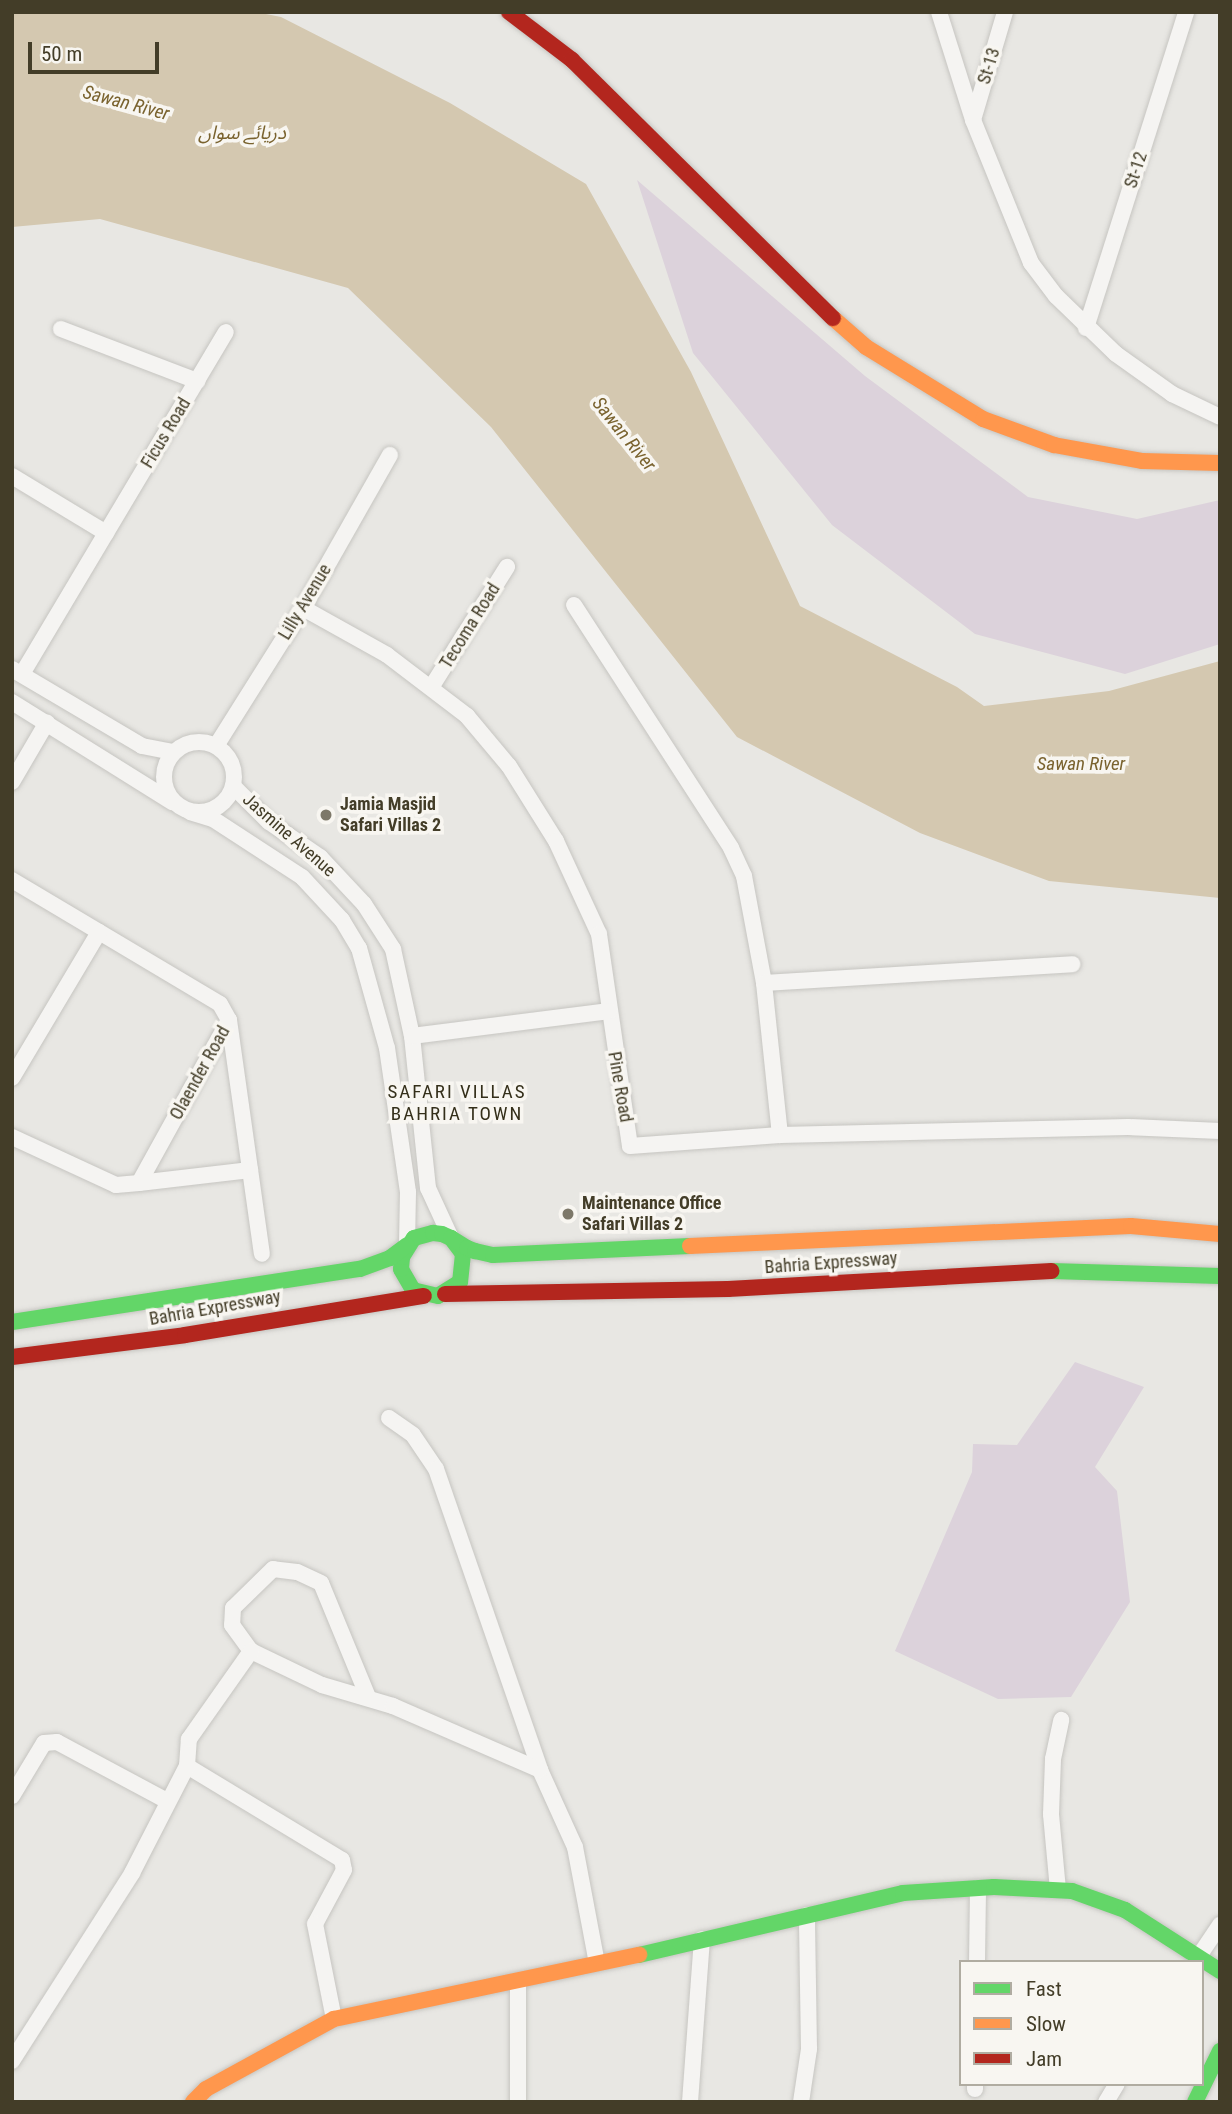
<!DOCTYPE html>
<html>
<head>
<meta charset="utf-8">
<style>
	body { margin:0 }
	#map { position:relative; width:1232px; height:2114px; overflow:hidden; background:#e8e7e3; font-family:"Roboto Condensed","Noto Sans Arabic",sans-serif }
	div>[style] { position:absolute }
	[style*='--x'] { left:calc(var(--x)*1px); top:calc(var(--y)*1px); width:calc(var(--w)*1px); rotate:calc(var(--a)*1deg) }
	.green>* { inset:0; background:#dcd2db }
	.water>* { inset:0; background:#d4c8b0 }
	.roads { filter:drop-shadow(0 0 2px #c6c5c1) drop-shadow(0 0 2px #c6c5c1) }
	.street>* { height:16px; margin:-8px; padding:0 8px; transform-origin:8px; border-radius:8px; background:#f5f4f2 }
	.street>.ring { margin:-8px; padding:0; box-sizing:content-box; background:none; border:16px solid #f5f4f2; border-radius:50% }
	.fast>* { height:16px; margin:-8px; padding:0 8px; transform-origin:8px; border-radius:8px; background:#63d668 }
	.slow>* { height:16px; margin:-8px; padding:0 8px; transform-origin:8px; border-radius:8px; background:#ff974d }
	.jam>* { height:16px; margin:-8px; padding:0 8px; transform-origin:8px; border-radius:8px; background:#b3261e }
	.dots>* { width:19px; height:19px; translate:-50% -50%; box-sizing:border-box; border:4px solid #f8f6f1; border-radius:50% }
	span { translate:-50% -50%; white-space:nowrap; text-align:center; line-height:1.15; -webkit-text-stroke:7px #f8f6f1; paint-order:stroke }
	.street-label { font-size:18px; color:#433d28 }
	.poi-label { font-size:18px; color:#433d28; font-weight:700 }
	.left { translate:0 -50%; text-align:left }
	.water-label { font-size:19px; color:#7a632f; font-style:italic }
	.neighbourhood-label { font-size:19px; color:#342f1a; letter-spacing:2px }
	.frame { position:absolute; inset:0; border:14px solid #433d28; pointer-events:none }
	.legend { position:absolute; left:959px; top:1960px; width:245px; height:126px; box-sizing:border-box; background:#f8f6f1; border:2px solid #b0aca1; margin:0; padding:9px 12px; list-style:none; font-size:21px; color:#433d28 }
	.legend li { display:flex; align-items:center; gap:14px; height:35px }
	.legend b { width:35px; border:2px solid #b0aca1 }
	.scale { position:absolute; left:28px; top:42px; width:131px; height:32px; box-sizing:border-box; border:4px solid #433d28; border-top:0; padding-left:9px; font-size:21px; line-height:24px; white-space:nowrap; color:#433d28; -webkit-text-stroke:5px #f8f6f1; paint-order:stroke }
</style>
</head>
<body>
<div id="map">
	<div class="green">
		<div style="clip-path:polygon(637px 180px,865px 376px,1028px 497px,1137px 519px,1220px 500px,1220px 644px,1125px 674px,975px 634px,832px 525px,693px 353px)"></div>
		<div style="clip-path:polygon(1075px 1362px,1144px 1387px,1095px 1467px,1117px 1491px,1130px 1602px,1071px 1697px,998px 1699px,895px 1651px,972px 1472px,973px 1444px,1017px 1445px)"></div>
	</div>
	<div class="water">
		<div style="clip-path:polygon(12px 12px,256px 12px,281px 17px,450px 103px,586px 184px,691px 372px,800px 606px,957px 687px,984px 706px,1109px 691px,1220px 661px,1220px 898px,1049px 881px,920px 833px,737px 737px,491px 427px,348px 288px,100px 219px,12px 227px)"></div>
	</div>
	<div class="roads">
		<div class="street">
			<div style="--x:939;--y:12;--w:113;--a:72.5"></div>
			<div style="--x:973;--y:120;--w:154;--a:67.9"></div>
			<div style="--x:1031;--y:263;--w:41;--a:52.9"></div>
			<div style="--x:1056;--y:296;--w:83;--a:44"></div>
			<div style="--x:1116;--y:354;--w:69;--a:35.5"></div>
			<div style="--x:1172;--y:394;--w:53;--a:25.6"></div>
			<div style="--x:973;--y:120;--w:113;--a:-73.5"></div>
			<div style="--x:1086;--y:328;--w:331;--a:-72.4"></div>
			<div style="--x:61;--y:329;--w:146;--a:20.9"></div>
			<div style="--x:12;--y:476;--w:110;--a:31.2"></div>
			<div style="--x:574;--y:605;--w:289;--a:57.1"></div>
			<div style="--x:731;--y:848;--w:31;--a:65"></div>
			<div style="--x:744;--y:876;--w:109;--a:79.4"></div>
			<div style="--x:764;--y:983;--w:153;--a:84"></div>
			<div style="--x:303;--y:608;--w:96;--a:29.2"></div>
			<div style="--x:387;--y:655;--w:101;--a:37.3"></div>
			<div style="--x:467;--y:716;--w:65;--a:50"></div>
			<div style="--x:509;--y:766;--w:89;--a:57.9"></div>
			<div style="--x:556;--y:841;--w:102;--a:65.2"></div>
			<div style="--x:599;--y:934;--w:214;--a:81.7"></div>
			<div style="--x:630;--y:1146;--w:150;--a:-4.2"></div>
			<div style="--x:780;--y:1135;--w:348;--a:-1.3"></div>
			<div style="--x:1128;--y:1127;--w:92;--a:2.5"></div>
			<div style="--x:12;--y:669;--w:151;--a:30.6"></div>
			<div style="--x:142;--y:746;--w:32;--a:11"></div>
			<div style="--x:22;--y:674;--w:398;--a:-59.2"></div>
			<div style="--x:432;--y:686;--w:141;--a:-57.8"></div>
			<div style="--x:12;--y:702;--w:189;--a:32"></div>
			<div class="ring" style="left:164px;top:742px;width:54px;height:54px"></div>
			<div style="--x:216;--y:746;--w:163;--a:-57.8"></div>
			<div style="--x:303;--y:608;--w:176;--a:-60.4"></div>
			<div style="--x:12;--y:782;--w:69;--a:-59.7"></div>
			<div style="--x:233;--y:786;--w:51;--a:45"></div>
			<div style="--x:269;--y:822;--w:62;--a:34.5"></div>
			<div style="--x:320;--y:857;--w:64;--a:46.9"></div>
			<div style="--x:364;--y:904;--w:54;--a:57.2"></div>
			<div style="--x:393;--y:949;--w:89;--a:77.7"></div>
			<div style="--x:412;--y:1036;--w:153;--a:84"></div>
			<div style="--x:428;--y:1188;--w:55;--a:65.3"></div>
			<div style="--x:190;--y:812;--w:24;--a:17"></div>
			<div style="--x:213;--y:819;--w:106;--a:33.1"></div>
			<div style="--x:302;--y:877;--w:59;--a:47.1"></div>
			<div style="--x:342;--y:920;--w:33;--a:59"></div>
			<div style="--x:359;--y:948;--w:104;--a:74.4"></div>
			<div style="--x:387;--y:1048;--w:146;--a:81.7"></div>
			<div style="--x:408;--y:1192;--w:53;--a:91.1"></div>
			<div style="--x:12;--y:880;--w:242;--a:30.8"></div>
			<div style="--x:220;--y:1004;--w:18;--a:61"></div>
			<div style="--x:229;--y:1020;--w:186;--a:118.9"></div>
			<div style="--x:139;--y:1183;--w:23;--a:175"></div>
			<div style="--x:116;--y:1185;--w:115;--a:-155.2"></div>
			<div style="--x:764;--y:983;--w:309;--a:-3.5"></div>
			<div style="--x:229;--y:1020;--w:236;--a:82"></div>
			<div style="--x:412;--y:1036;--w:199;--a:-7.2"></div>
			<div style="--x:12;--y:1078;--w:170;--a:-59.2"></div>
			<div style="--x:139;--y:1183;--w:112;--a:-6.7"></div>
			<div style="--x:389;--y:1418;--w:29;--a:35"></div>
			<div style="--x:413;--y:1435;--w:41;--a:55.9"></div>
			<div style="--x:436;--y:1469;--w:318;--a:70.9"></div>
			<div style="--x:540;--y:1770;--w:85;--a:65.6"></div>
			<div style="--x:575;--y:1847;--w:118;--a:79.3"></div>
			<div style="--x:368;--y:1697;--w:123;--a:-112.4"></div>
			<div style="--x:321;--y:1583;--w:26;--a:-155"></div>
			<div style="--x:297;--y:1572;--w:24;--a:-173"></div>
			<div style="--x:273;--y:1569;--w:56;--a:135.7"></div>
			<div style="--x:233;--y:1608;--w:17;--a:93"></div>
			<div style="--x:232;--y:1625;--w:32;--a:54"></div>
			<div style="--x:251;--y:1651;--w:79;--a:25.6"></div>
			<div style="--x:322;--y:1685;--w:74;--a:16.5"></div>
			<div style="--x:393;--y:1706;--w:160;--a:23.5"></div>
			<div style="--x:187;--y:1766;--w:181;--a:31.2"></div>
			<div style="--x:342;--y:1860;--w:10;--a:79"></div>
			<div style="--x:344;--y:1870;--w:61;--a:118.2"></div>
			<div style="--x:315;--y:1924;--w:97;--a:78.7"></div>
			<div style="--x:12;--y:1796;--w:62;--a:-58.9"></div>
			<div style="--x:44;--y:1743;--w:13;--a:-4"></div>
			<div style="--x:57;--y:1742;--w:125;--a:28.2"></div>
			<div style="--x:1058;--y:1890;--w:76;--a:-95.3"></div>
			<div style="--x:1051;--y:1814;--w:55;--a:-87.9"></div>
			<div style="--x:1053;--y:1759;--w:40;--a:-78"></div>
			<div style="--x:977;--y:1962;--w:74;--a:-89.2"></div>
			<div style="--x:1195;--y:1962;--w:45;--a:-56"></div>
			<div style="--x:518;--y:1983;--w:119;--a:90"></div>
			<div style="--x:12;--y:2061;--w:223;--a:-57.4"></div>
			<div style="--x:132;--y:1873;--w:120;--a:-62.8"></div>
			<div style="--x:187;--y:1766;--w:27;--a:-86"></div>
			<div style="--x:189;--y:1739;--w:108;--a:-54.8"></div>
			<div style="--x:975;--y:2089;--w:5;--a:-90"></div>
			<div style="--x:690;--y:2102;--w:163;--a:-85.8"></div>
			<div style="--x:801;--y:2102;--w:54;--a:-81.4"></div>
			<div style="--x:809;--y:2049;--w:134;--a:-90.9"></div>
			<div style="--x:1106;--y:2102;--w:21;--a:-59"></div>
		</div>
		<div class="fast">
			<div style="--x:451;--y:1238;--w:20;--a:53"></div>
			<div style="--x:463;--y:1254;--w:28;--a:96"></div>
			<div style="--x:460;--y:1282;--w:26;--a:148"></div>
			<div style="--x:438;--y:1296;--w:26;--a:-167"></div>
			<div style="--x:413;--y:1290;--w:24;--a:-120"></div>
			<div style="--x:401;--y:1269;--w:12;--a:-85"></div>
			<div style="--x:402;--y:1257;--w:22;--a:-58"></div>
			<div style="--x:414;--y:1238;--w:20;--a:-15"></div>
			<div style="--x:433;--y:1233;--w:9;--a:6"></div>
			<div style="--x:442;--y:1234;--w:10;--a:24"></div>
			<div style="--x:451;--y:1238;--w:19;--a:32"></div>
			<div style="--x:467;--y:1248;--w:9;--a:21"></div>
			<div style="--x:475;--y:1251;--w:18;--a:13"></div>
			<div style="--x:493;--y:1255;--w:197;--a:-2.6"></div>
			<div style="--x:1051;--y:1271;--w:169;--a:1.7"></div>
			<div style="--x:12;--y:1322;--w:352;--a:-8.7"></div>
			<div style="--x:360;--y:1269;--w:32;--a:-20"></div>
			<div style="--x:390;--y:1258;--w:21;--a:-37"></div>
			<div style="--x:639;--y:1955;--w:271;--a:-13.2"></div>
			<div style="--x:903;--y:1893;--w:91;--a:-3.8"></div>
			<div style="--x:994;--y:1887;--w:78;--a:2.9"></div>
			<div style="--x:1072;--y:1891;--w:56;--a:19.7"></div>
			<div style="--x:1125;--y:1910;--w:113;--a:32.7"></div>
			<div style="--x:1195;--y:2102;--w:57;--a:-63.9"></div>
		</div>
		<div class="slow">
			<div style="--x:833;--y:318;--w:44;--a:41.3"></div>
			<div style="--x:866;--y:347;--w:137;--a:31.6"></div>
			<div style="--x:983;--y:419;--w:76;--a:20.1"></div>
			<div style="--x:1054;--y:445;--w:89;--a:10.3"></div>
			<div style="--x:1142;--y:461;--w:78;--a:1.5"></div>
			<div style="--x:690;--y:1246;--w:441;--a:-2.6"></div>
			<div style="--x:1131;--y:1226;--w:89;--a:5.1"></div>
			<div style="--x:193;--y:2102;--w:18;--a:-45"></div>
			<div style="--x:206;--y:2089;--w:146;--a:-28.7"></div>
			<div style="--x:334;--y:2019;--w:312;--a:-11.9"></div>
		</div>
		<div class="jam">
			<div style="--x:509;--y:12;--w:79;--a:37.3"></div>
			<div style="--x:572;--y:60;--w:367;--a:44.7"></div>
			<div style="--x:445;--y:1294;--w:283;--a:-1"></div>
			<div style="--x:728;--y:1289;--w:324;--a:-3.2"></div>
			<div style="--x:12;--y:1357;--w:174;--a:-7.2"></div>
			<div style="--x:185;--y:1335;--w:242;--a:-9.3"></div>
		</div>
	</div>
	<div class="dots">
		<div style="left:326px;top:815px;background:#7d7869"></div>
		<div style="left:568px;top:1214px;background:#7d7869"></div>
	</div>
	<div class="street-label">
		<span style="left:989px;top:66px;rotate:-73deg">St-13</span>
		<span style="left:1136px;top:170px;rotate:-72deg">St-12</span>
		<span style="left:166px;top:433px;rotate:-59deg">Ficus Road</span>
		<span style="left:305px;top:602px;rotate:-59deg">Lilly Avenue</span>
		<span style="left:470px;top:626px;rotate:-58deg">Tecoma Road</span>
		<span style="left:289px;top:835px;rotate:41deg">Jasmine Avenue</span>
		<span style="left:200px;top:1073px;rotate:-61deg">Olaender Road</span>
		<span style="left:620px;top:1087px;rotate:80deg">Pine Road</span>
		<span style="left:831px;top:1263px;rotate:-4deg">Bahria Expressway</span>
		<span style="left:215px;top:1308px;rotate:-10deg">Bahria Expressway</span>
	</div>
	<div class="poi-label">
		<span class="left" style="left:340px;top:815px">Jamia Masjid<br>Safari Villas 2</span>
		<span class="left" style="left:582px;top:1214px">Maintenance Office<br>Safari Villas 2</span>
	</div>
	<div class="water-label">
		<span style="left:126px;top:103px;rotate:15deg">Sawan River</span>
		<span style="left:242px;top:133px">دریائے سواں</span>
		<span style="left:624px;top:434px;rotate:51deg">Sawan River</span>
		<span style="left:1081px;top:764px">Sawan River</span>
	</div>
	<div class="neighbourhood-label">
		<span style="left:457px;top:1103px">SAFARI VILLAS<br>BAHRIA TOWN</span>
	</div>
	<div class="frame"></div>
	<ul class="legend">
	<li><b style="height:9px;background:#63d668"></b>Fast</li>
	<li><b style="height:9px;background:#ff974d"></b>Slow</li>
	<li><b style="height:9px;background:#b3261e"></b>Jam</li>
	</ul>
	<div class="scale">50 m</div>
</div>
</body>
</html>
